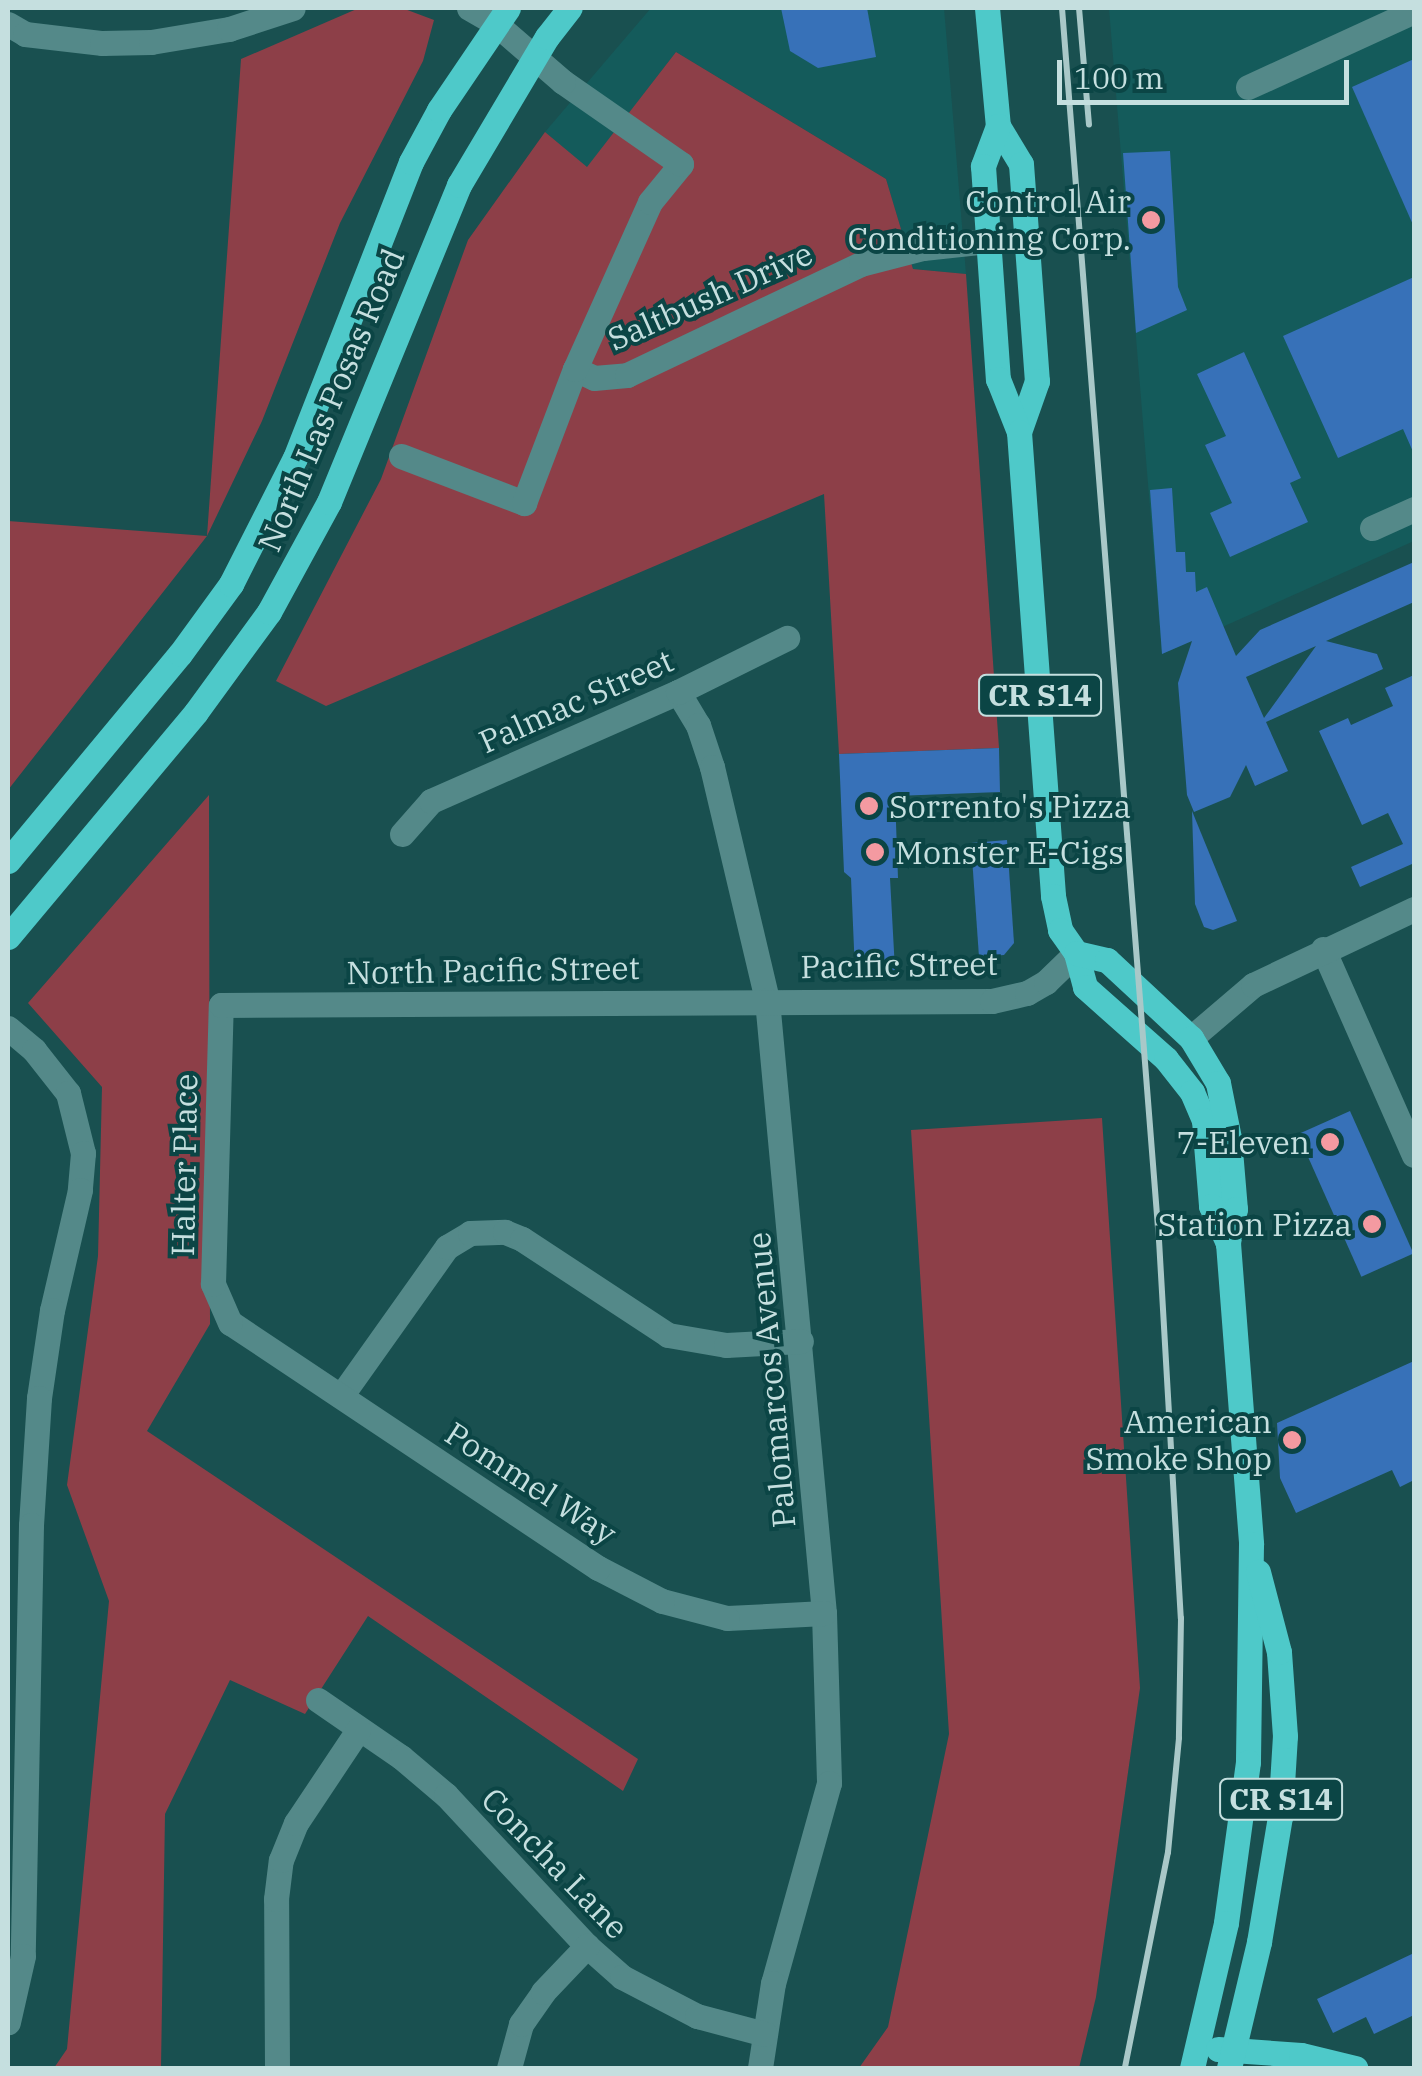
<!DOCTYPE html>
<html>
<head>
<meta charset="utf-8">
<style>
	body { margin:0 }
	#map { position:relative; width:1422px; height:2076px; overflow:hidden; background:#195050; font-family:"IBM Plex Serif",serif }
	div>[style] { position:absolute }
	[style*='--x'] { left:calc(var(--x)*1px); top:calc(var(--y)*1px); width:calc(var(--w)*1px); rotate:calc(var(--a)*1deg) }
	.built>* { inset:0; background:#145b5b }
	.green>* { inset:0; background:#8d3f48 }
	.building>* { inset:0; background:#3771b8; transform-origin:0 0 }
	.minor>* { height:25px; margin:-12.5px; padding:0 12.5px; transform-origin:12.5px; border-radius:12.5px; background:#548989 }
	.major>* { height:25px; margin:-12.5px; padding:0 12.5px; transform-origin:12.5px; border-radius:12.5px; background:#4ec9c9 }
	.rail>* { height:6px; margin:-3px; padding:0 3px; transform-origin:3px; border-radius:3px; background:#a9c8c8 }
	.dots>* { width:28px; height:28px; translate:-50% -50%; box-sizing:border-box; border:5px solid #0b4545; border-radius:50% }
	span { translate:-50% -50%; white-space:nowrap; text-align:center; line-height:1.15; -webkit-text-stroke:8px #0b4545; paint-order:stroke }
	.shield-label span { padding:2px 8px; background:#0b4545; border:2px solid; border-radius:8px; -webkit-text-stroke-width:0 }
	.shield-label { font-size:30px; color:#c5dfdf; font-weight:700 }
	.poi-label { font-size:32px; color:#c5dfdf }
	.right { translate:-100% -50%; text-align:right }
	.left { translate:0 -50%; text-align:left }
	.street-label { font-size:32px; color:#c5dfdf }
	.frame { position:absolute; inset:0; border:10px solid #c5dfdf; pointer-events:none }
	.scale { position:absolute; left:1057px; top:60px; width:292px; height:45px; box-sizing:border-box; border:5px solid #c5dfdf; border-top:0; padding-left:12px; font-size:30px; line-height:35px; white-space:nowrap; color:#c5dfdf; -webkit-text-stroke:8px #0b4545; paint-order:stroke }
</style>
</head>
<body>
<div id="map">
	<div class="built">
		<div style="clip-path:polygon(651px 8px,944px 8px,966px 274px,913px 269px,886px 179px,676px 52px,587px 168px,545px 132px)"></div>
		<div style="clip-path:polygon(1109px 8px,1414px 8px,1414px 541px,1162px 654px)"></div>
	</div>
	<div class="green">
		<div style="clip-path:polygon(359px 8px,402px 8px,434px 20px,423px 61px,340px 223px,262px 421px,207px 536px,8px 790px,8px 521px,207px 536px,241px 59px)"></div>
		<div style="clip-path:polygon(676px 52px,886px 179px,913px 269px,966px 274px,999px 748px,839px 754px,824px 494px,326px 706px,276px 681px,381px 479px,468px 240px,545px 132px,587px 167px)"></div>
		<div style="clip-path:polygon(209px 795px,210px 1324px,147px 1431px,638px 1759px,623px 1791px,368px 1616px,305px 1714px,230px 1680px,165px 1814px,161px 2068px,54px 2068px,67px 2049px,109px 1601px,67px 1485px,98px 1256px,102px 1087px,28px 1003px)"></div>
		<div style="clip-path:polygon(1102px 1118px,1140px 1688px,1096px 1997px,1079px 2068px,859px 2068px,888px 2027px,949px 1734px,911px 1130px)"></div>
	</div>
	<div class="building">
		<div style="clip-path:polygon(781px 8px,867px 8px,876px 57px,818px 68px,790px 51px)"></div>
		<div style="clip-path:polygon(1414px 59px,1414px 227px,1352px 87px)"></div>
		<div style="clip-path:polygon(1170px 151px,1178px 287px,1187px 310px,1136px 333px,1123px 153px)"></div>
		<div style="clip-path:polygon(1414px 277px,1414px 454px,1403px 429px,1338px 458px,1283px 336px)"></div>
		<div style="clip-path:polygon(1244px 352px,1301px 478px,1290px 483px,1308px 522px,1230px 557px,1210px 513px,1232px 503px,1205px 445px,1226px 436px,1197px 374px)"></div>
		<div style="clip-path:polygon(evenodd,1172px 488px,1176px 552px,1185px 552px,1186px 572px,1195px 572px,1196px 592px,1207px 587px,1236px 656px,1260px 630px,1414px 562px,1414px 602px,1326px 641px,1377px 654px,1383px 669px,1266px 722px,1288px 771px,1255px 786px,1246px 765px,1230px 797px,1194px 812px,1187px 795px,1178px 683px,1192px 641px,1162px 654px,1150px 490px,1172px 488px,1316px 646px,1264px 718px,1246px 677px,1316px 646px)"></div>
		<div style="clip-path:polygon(1414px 675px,1414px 870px,1412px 864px,1360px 887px,1351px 867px,1403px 844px,1388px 813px,1362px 825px,1319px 731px,1348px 718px,1351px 725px,1393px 706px,1385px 688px)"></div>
		<div style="clip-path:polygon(999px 748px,1000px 792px,895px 796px,898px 878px,890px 878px,895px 970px,855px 972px,851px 878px,844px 872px,839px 754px)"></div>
		<div style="clip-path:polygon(1192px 811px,1237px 921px,1213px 930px,1204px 927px,1195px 904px)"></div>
		<div style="clip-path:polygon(1007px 840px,1014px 943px,1004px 955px,979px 957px,971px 843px)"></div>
		<div style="left:1350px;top:1111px;width:156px;height:57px;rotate:66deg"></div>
		<div style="clip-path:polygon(1414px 1361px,1414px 1480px,1400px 1487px,1392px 1470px,1296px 1513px,1280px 1478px,1277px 1423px)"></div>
		<div style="clip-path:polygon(1414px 1953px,1414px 2015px,1374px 2034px,1366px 2017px,1333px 2033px,1317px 1999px)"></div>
	</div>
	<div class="minor">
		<div style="--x:8;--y:24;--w:20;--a:30"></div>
		<div style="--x:25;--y:34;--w:78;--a:6.7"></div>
		<div style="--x:102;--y:43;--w:49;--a:-1.2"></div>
		<div style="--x:151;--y:42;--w:79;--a:-9.5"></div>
		<div style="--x:229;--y:29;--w:67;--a:-18.2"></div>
		<div style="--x:1248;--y:87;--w:183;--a:-24.6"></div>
		<div style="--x:575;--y:369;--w:21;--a:25"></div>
		<div style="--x:594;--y:378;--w:33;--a:-5"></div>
		<div style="--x:627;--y:375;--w:259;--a:-25.4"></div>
		<div style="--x:861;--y:264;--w:64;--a:-14.5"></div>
		<div style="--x:923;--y:248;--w:66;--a:-6.1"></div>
		<div style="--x:401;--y:456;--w:132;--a:20.9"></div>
		<div style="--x:524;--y:503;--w:143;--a:-69.2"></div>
		<div style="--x:575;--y:369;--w:183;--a:-65.8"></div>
		<div style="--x:650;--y:202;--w:49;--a:-50.8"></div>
		<div style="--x:681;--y:164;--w:144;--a:-145.2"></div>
		<div style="--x:563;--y:82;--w:90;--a:-139.1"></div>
		<div style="--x:495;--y:23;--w:30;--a:-150"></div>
		<div style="--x:1372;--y:528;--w:46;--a:-24.3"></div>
		<div style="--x:678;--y:692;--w:39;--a:59"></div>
		<div style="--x:698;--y:725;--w:44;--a:71.6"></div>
		<div style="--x:712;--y:767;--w:239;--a:76.7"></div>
		<div style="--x:767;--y:1000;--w:616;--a:84.69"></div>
		<div style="--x:824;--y:1613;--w:170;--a:88.3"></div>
		<div style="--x:829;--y:1783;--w:208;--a:105.6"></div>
		<div style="--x:773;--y:1983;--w:86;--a:98.7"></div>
		<div style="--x:402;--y:834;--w:44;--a:-48.7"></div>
		<div style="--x:431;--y:801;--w:270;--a:-23.8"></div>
		<div style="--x:678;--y:692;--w:122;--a:-26.4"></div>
		<div style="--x:1323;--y:949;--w:225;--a:66.2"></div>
		<div style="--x:8;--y:1028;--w:34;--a:40"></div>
		<div style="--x:34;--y:1050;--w:55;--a:51.7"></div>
		<div style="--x:68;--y:1093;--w:62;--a:76"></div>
		<div style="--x:83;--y:1153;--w:37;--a:95"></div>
		<div style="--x:80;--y:1190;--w:123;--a:103.1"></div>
		<div style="--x:52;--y:1310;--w:89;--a:98.4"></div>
		<div style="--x:39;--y:1398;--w:127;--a:93.6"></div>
		<div style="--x:31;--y:1525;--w:431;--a:91.1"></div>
		<div style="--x:23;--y:1956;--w:68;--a:102.8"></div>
		<div style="--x:1191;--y:1038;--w:82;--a:-40.5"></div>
		<div style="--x:1253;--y:985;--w:178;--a:-25.3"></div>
		<div style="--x:341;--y:1396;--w:183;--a:-54.6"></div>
		<div style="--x:447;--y:1247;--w:27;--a:-31"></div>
		<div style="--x:470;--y:1233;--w:35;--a:-2"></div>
		<div style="--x:505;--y:1232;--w:18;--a:22"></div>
		<div style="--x:522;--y:1239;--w:175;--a:33.3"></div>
		<div style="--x:668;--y:1335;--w:59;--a:9.8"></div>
		<div style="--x:726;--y:1345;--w:75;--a:-3.1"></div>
		<div style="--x:824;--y:1613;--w:97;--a:177"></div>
		<div style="--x:727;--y:1618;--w:67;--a:-165.3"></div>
		<div style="--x:662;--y:1601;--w:72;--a:-152.7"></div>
		<div style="--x:598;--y:1568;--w:442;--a:-146.3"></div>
		<div style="--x:230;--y:1323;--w:43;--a:-113.6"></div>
		<div style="--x:213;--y:1284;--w:279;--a:-88.4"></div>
		<div style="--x:221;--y:1005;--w:771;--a:-0.3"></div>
		<div style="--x:992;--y:1001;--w:36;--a:-13"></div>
		<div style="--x:1027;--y:993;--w:22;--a:-30"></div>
		<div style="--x:1046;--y:982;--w:42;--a:-44"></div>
		<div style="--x:318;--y:1700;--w:101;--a:34.5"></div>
		<div style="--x:401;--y:1757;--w:59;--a:40.2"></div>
		<div style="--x:446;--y:1795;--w:207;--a:47"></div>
		<div style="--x:587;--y:1946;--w:47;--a:41.5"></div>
		<div style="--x:622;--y:1977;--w:85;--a:27.5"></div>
		<div style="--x:697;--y:2016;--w:70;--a:14.8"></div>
		<div style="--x:277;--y:2068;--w:169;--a:-90.3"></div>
		<div style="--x:276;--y:1899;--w:39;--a:-83"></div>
		<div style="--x:281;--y:1860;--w:40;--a:-68"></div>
		<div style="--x:296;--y:1823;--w:112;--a:-56.3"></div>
		<div style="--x:509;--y:2068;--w:46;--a:-74.7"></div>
		<div style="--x:521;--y:2024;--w:39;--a:-55"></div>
		<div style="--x:543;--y:1992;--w:64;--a:-46.3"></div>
	</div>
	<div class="major">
		<div style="--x:987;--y:8;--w:119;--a:84.7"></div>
		<div style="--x:998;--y:126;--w:44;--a:58.8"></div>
		<div style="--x:1021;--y:164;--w:218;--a:85.8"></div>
		<div style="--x:1037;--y:381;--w:54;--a:109.4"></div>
		<div style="--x:998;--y:126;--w:43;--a:110.6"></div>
		<div style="--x:983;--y:166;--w:214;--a:86"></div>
		<div style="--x:998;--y:379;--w:57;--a:68.4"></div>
		<div style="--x:1019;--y:432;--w:465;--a:85.8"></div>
		<div style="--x:1053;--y:896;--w:35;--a:78"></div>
		<div style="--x:1060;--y:930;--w:28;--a:55"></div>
		<div style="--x:1076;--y:953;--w:35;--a:75"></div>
		<div style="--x:1085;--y:987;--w:108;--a:41.6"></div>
		<div style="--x:1166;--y:1059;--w:42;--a:51.8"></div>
		<div style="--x:1192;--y:1092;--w:30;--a:67"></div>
		<div style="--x:1204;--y:1120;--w:86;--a:85.3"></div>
		<div style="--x:1211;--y:1206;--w:41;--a:65.3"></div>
		<div style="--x:8;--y:861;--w:269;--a:-50.3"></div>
		<div style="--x:180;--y:654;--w:87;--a:-53.9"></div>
		<div style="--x:231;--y:584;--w:141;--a:-63.1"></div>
		<div style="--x:295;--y:458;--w:318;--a:-68.6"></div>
		<div style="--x:411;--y:162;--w:59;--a:-61.7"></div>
		<div style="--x:439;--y:110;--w:123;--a:-55.9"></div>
		<div style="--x:8;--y:937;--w:293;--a:-50.1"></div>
		<div style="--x:196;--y:712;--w:124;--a:-53.9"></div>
		<div style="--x:269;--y:612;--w:125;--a:-61.4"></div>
		<div style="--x:329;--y:502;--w:343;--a:-67.7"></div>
		<div style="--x:459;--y:185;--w:172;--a:-59.3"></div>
		<div style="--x:547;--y:37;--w:37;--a:-52"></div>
		<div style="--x:1076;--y:953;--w:32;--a:13"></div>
		<div style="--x:1107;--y:960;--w:115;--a:42.9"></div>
		<div style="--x:1191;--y:1038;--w:52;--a:59"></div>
		<div style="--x:1218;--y:1083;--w:56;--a:78.7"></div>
		<div style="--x:1229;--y:1138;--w:71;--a:85.2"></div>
		<div style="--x:1235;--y:1209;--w:35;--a:102"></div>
		<div style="--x:1228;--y:1243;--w:302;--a:85.6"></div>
		<div style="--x:1251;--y:1544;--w:218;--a:90.8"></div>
		<div style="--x:1248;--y:1762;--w:162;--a:97.8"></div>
		<div style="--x:1226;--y:1923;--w:149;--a:103.2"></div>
		<div style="--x:1218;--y:2049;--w:83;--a:4.1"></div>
		<div style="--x:1301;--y:2055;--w:56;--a:13.5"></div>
		<div style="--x:1229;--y:2068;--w:130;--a:-76.6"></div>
		<div style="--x:1259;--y:1942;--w:127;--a:-80.5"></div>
		<div style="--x:1280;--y:1817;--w:81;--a:-86.5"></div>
		<div style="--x:1285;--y:1736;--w:84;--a:-94.1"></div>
		<div style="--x:1279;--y:1652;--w:83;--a:-104.7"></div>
	</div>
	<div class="rail">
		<div style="--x:1062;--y:8;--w:1236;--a:85.5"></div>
		<div style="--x:1159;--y:1240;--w:379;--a:86.7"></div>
		<div style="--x:1181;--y:1618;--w:120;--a:91"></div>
		<div style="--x:1179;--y:1738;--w:115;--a:95.5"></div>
		<div style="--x:1168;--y:1852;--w:220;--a:101.3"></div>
		<div style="--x:1079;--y:8;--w:117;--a:85.1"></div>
	</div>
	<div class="dots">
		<div style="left:1151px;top:220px;background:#f49aa1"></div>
		<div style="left:869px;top:806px;background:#f49aa1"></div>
		<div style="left:875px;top:852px;background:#f49aa1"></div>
		<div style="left:1330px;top:1142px;background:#f49aa1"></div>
		<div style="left:1372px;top:1224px;background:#f49aa1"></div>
		<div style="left:1292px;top:1440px;background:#f49aa1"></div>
	</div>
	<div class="shield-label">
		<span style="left:1040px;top:695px">CR S14</span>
		<span style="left:1281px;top:1799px">CR S14</span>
	</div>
	<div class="poi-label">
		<span class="right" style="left:1131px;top:220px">Control Air<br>Conditioning Corp.</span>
		<span class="left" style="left:889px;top:806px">Sorrento's Pizza</span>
		<span class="left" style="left:895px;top:852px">Monster E-Cigs</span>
		<span class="right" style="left:1310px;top:1142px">7-Eleven</span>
		<span class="right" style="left:1352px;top:1224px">Station Pizza</span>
		<span class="right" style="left:1272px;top:1440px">American<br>Smoke Shop</span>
	</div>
	<div class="street-label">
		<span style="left:710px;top:296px;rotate:-24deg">Saltbush Drive</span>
		<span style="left:331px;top:400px;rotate:-67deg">North Las Posas Road</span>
		<span style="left:576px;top:701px;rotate:-24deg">Palmac Street</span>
		<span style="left:899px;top:965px;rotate:-1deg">Pacific Street</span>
		<span style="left:493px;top:970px;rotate:-1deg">North Pacific Street</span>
		<span style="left:184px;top:1165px;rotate:-89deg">Halter Place</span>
		<span style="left:771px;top:1380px;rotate:-95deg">Palomarcos Avenue</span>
		<span style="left:531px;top:1483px;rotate:33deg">Pommel Way</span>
		<span style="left:555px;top:1863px;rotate:46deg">Concha Lane</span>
	</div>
	<div class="frame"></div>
	<div class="scale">100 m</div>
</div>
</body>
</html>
